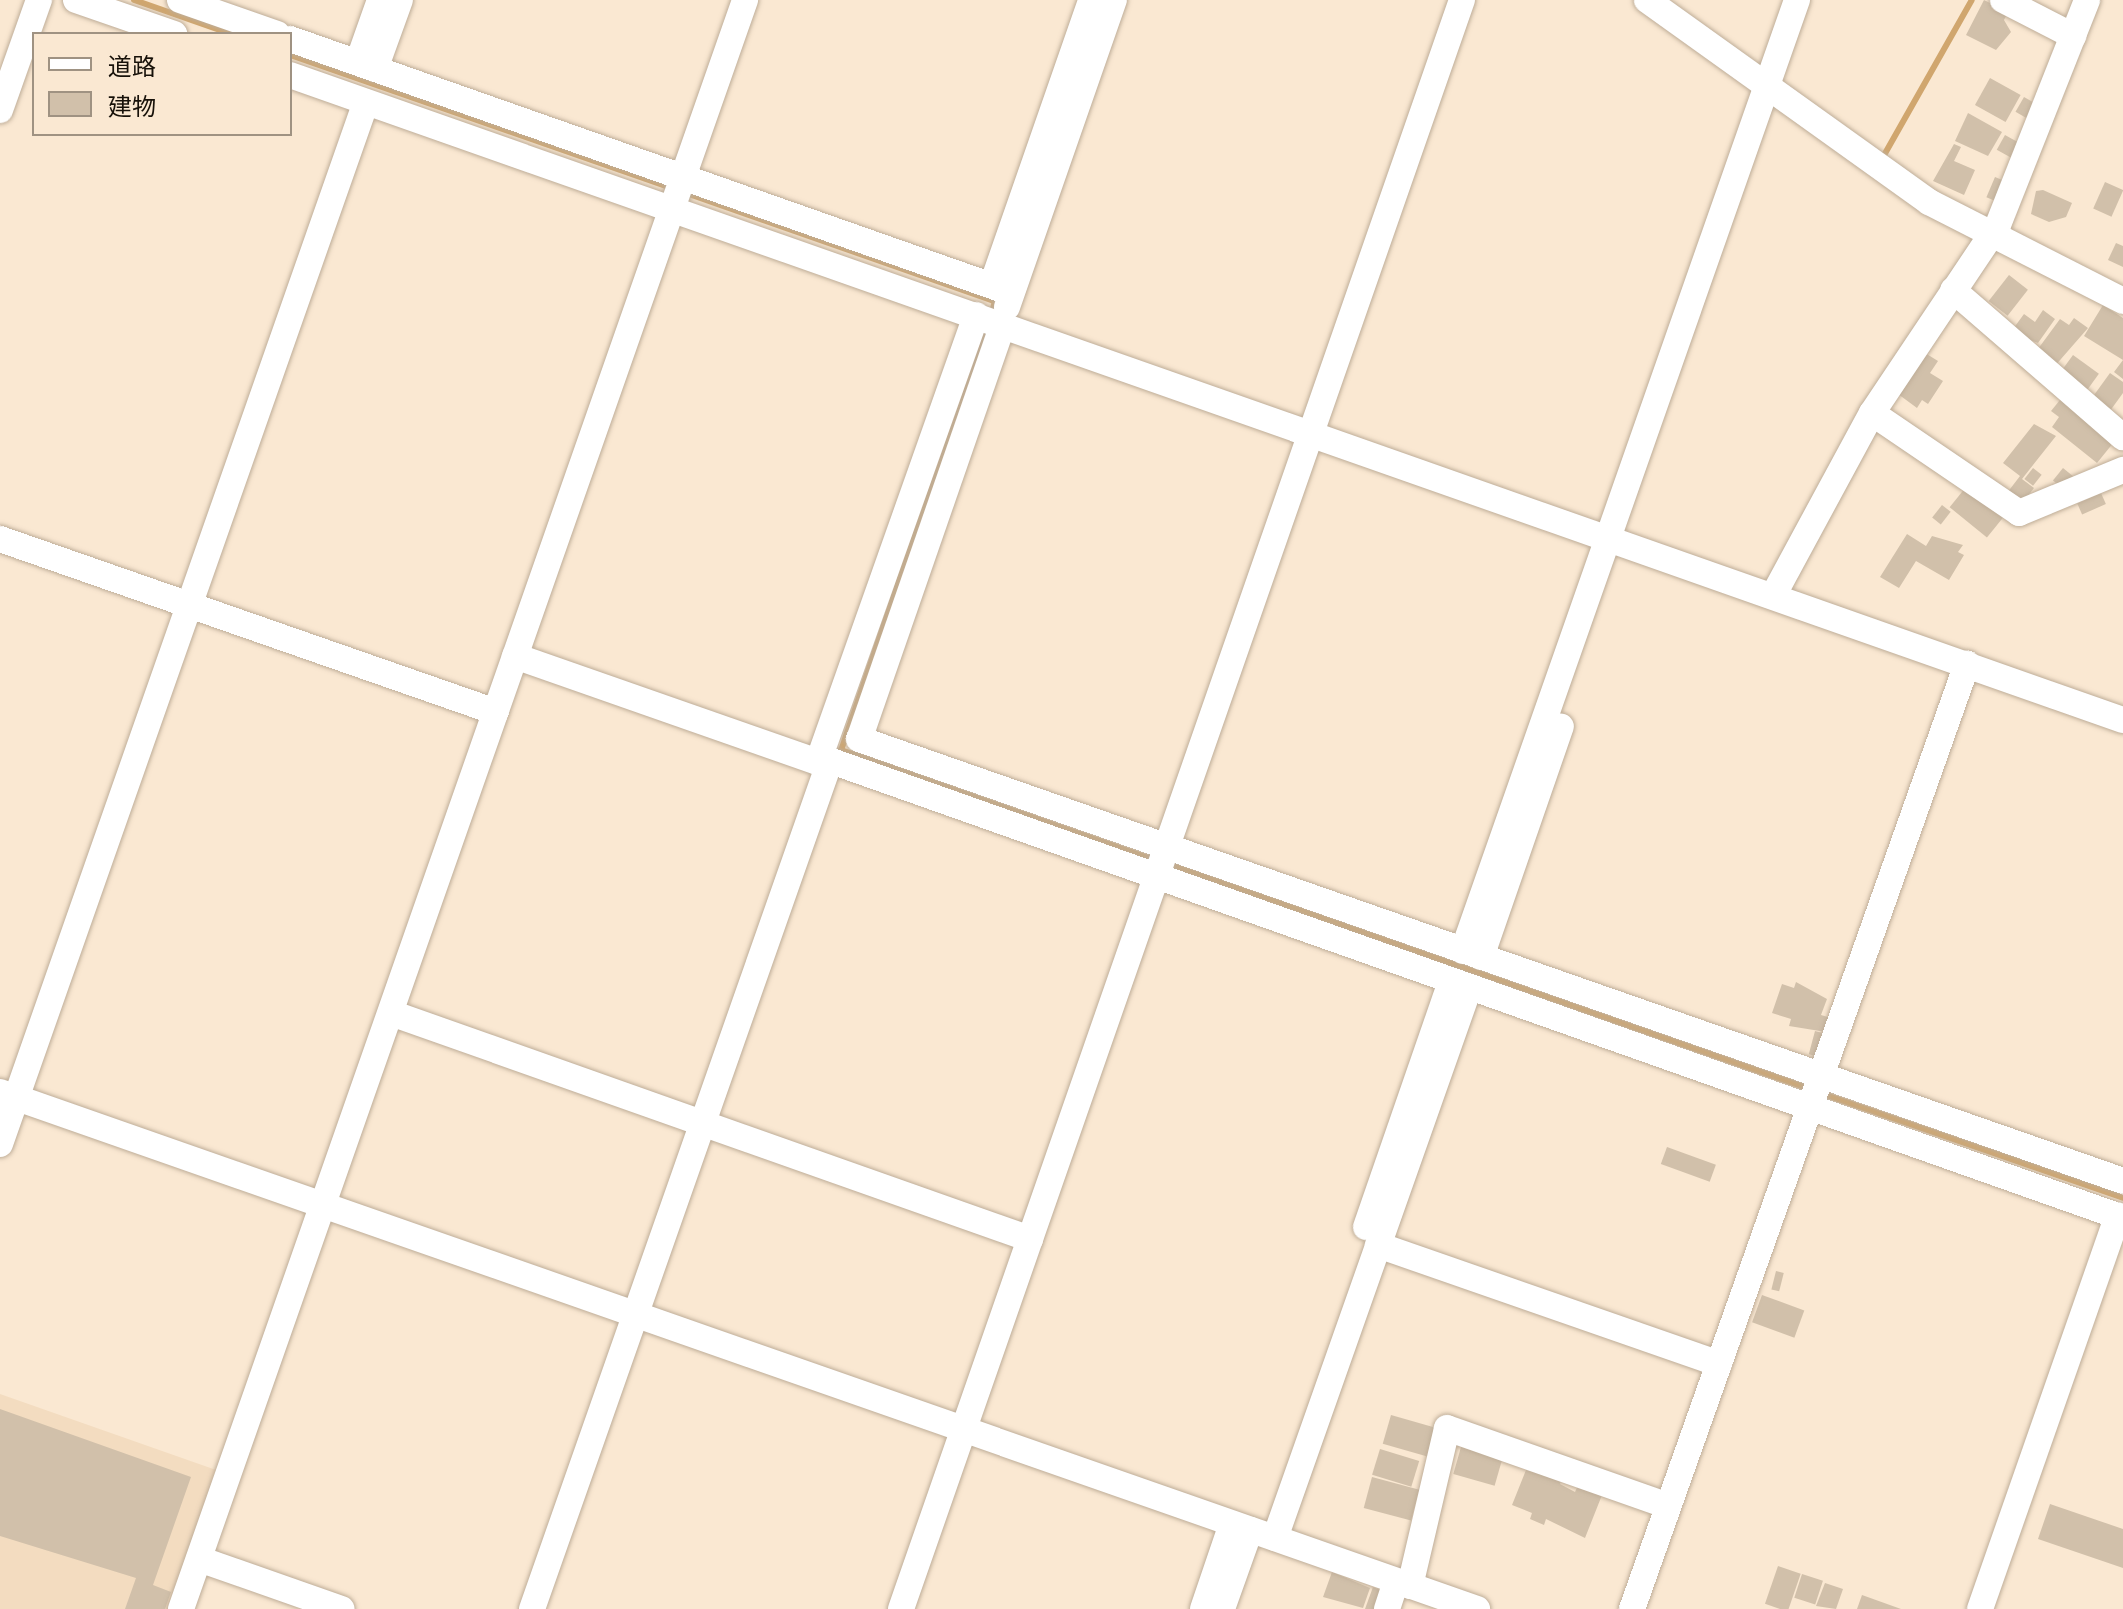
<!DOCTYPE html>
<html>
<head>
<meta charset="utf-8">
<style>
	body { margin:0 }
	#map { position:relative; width:2123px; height:1609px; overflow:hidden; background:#fae8d2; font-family:Roboto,"Noto Sans JP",sans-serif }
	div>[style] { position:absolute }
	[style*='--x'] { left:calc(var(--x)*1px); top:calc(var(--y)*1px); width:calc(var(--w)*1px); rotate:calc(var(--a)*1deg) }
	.built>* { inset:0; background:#f3dcc0 }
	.stream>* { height:6px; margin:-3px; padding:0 3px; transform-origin:3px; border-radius:3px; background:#d0a66e }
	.building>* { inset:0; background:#d1c0aa; transform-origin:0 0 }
	.roads { filter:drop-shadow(0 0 2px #bead98) drop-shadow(0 0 2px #bead98) }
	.minor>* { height:26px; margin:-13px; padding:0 13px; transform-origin:13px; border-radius:13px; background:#fff }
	span { translate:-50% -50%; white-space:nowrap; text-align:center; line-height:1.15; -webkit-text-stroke:8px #fae8d2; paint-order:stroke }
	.legend { position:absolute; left:32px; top:32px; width:260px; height:104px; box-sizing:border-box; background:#fae8d2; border:2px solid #9f9282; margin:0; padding:10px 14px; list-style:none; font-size:24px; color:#171109 }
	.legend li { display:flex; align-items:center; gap:16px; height:40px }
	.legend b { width:40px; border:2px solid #9f9282 }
</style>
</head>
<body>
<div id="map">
	<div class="built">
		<div style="clip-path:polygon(0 1394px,219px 1471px,172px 1609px,0 1609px)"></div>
	</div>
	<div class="stream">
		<div style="--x:134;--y:0;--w:103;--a:19.3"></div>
		<div style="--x:290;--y:55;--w:404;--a:19.2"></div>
		<div style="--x:1883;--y:157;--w:180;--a:-60.5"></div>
		<div style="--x:686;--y:193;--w:327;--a:19.3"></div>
		<div style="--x:995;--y:301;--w:8;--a:104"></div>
		<div style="--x:986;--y:327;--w:447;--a:108.9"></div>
		<div style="--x:841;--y:750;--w:331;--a:19.4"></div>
		<div style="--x:1170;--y:865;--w:675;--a:19.29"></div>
		<div style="--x:1826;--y:1095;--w:314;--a:19.1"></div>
	</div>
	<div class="building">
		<div style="clip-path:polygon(1984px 0,2008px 12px,2004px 20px,2011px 32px,1996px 50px,1966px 35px)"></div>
		<div style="left:1990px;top:78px;width:35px;height:31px;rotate:29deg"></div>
		<div style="left:2024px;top:97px;width:16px;height:17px;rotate:30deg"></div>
		<div style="clip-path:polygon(1968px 113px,2002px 132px,1988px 156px,1955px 141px)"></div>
		<div style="left:2005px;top:135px;width:18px;height:17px;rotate:29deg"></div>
		<div style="clip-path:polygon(1954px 144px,1961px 147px,1954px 161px,1975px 170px,1964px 195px,1933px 181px)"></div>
		<div style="left:1995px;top:177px;width:13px;height:22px;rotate:23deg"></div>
		<div style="left:2105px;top:182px;width:20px;height:29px;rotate:24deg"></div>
		<div style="clip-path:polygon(2043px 190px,2072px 203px,2066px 217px,2049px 222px,2031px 214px,2036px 191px)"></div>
		<div style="clip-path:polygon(2116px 243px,2123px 246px,2123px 267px,2108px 260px)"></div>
		<div style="left:2009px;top:275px;width:24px;height:33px;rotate:38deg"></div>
		<div style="clip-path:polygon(2103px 305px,2123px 318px,2123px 379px,2114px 372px,2123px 360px,2084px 336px)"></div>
		<div style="clip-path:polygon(2043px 310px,2055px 319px,2038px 343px,2010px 333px,2024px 314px,2035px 322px)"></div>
		<div style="clip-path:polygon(2074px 318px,2088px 328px,2054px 367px,2035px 353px,2060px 319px,2069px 325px)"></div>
		<div style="clip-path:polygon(1925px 353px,1938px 361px,1930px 373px,1943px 381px,1928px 404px,1922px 400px,1917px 408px,1898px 394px)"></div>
		<div style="left:2073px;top:355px;width:32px;height:27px;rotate:36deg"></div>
		<div style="clip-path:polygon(2110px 373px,2123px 382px,2123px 393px,2107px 415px,2089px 402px)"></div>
		<div style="clip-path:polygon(2064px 395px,2118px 437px,2097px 463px,2052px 427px,2059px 417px,2051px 411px)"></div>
		<div style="clip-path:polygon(2034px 424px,2056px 436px,2022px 479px,2034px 488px,2021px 505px,2007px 493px,2020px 476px,2003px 463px)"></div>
		<div style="left:2033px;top:468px;width:11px;height:14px;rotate:38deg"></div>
		<div style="left:2063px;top:468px;width:13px;height:16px;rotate:39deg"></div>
		<div style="left:1966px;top:487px;width:48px;height:26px;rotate:39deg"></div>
		<div style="left:2101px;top:493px;width:12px;height:26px;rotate:66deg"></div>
		<div style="left:1942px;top:505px;width:11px;height:16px;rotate:38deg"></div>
		<div style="clip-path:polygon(1907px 534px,1926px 546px,1932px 536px,1963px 545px,1958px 552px,1964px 555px,1949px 580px,1916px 561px,1899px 588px,1880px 577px)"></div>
		<div style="clip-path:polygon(1796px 982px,1827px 999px,1821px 1015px,1831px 1018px,1826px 1032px,1789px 1026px,1791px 1019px,1772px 1013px,1782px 984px,1794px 988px)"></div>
		<div style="left:1815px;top:1031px;width:11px;height:24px;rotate:15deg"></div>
		<div style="left:1667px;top:1147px;width:52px;height:18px;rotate:20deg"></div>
		<div style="left:1776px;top:1271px;width:8px;height:19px;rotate:14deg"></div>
		<div style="left:1762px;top:1295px;width:45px;height:29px;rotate:20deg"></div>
		<div style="clip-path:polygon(0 1409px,191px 1477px,153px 1585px,171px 1592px,165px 1609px,125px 1609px,136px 1578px,0 1536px)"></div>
		<div style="left:1391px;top:1415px;width:50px;height:30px;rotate:16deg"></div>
		<div style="left:1461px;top:1447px;width:43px;height:28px;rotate:16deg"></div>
		<div style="left:1380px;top:1449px;width:41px;height:27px;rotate:17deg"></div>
		<div style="clip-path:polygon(1526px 1470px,1562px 1478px,1560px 1484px,1575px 1492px,1580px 1481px,1604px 1490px,1585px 1538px,1546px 1519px,1544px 1525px,1530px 1519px,1532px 1513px,1512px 1505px)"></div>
		<div style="left:1372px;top:1477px;width:49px;height:32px;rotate:15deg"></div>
		<div style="clip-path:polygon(2050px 1504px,2123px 1529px,2123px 1568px,2038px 1539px)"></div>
		<div style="left:1778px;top:1566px;width:24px;height:40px;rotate:19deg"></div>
		<div style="clip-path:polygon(1332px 1572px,1370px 1588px,1363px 1608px,1323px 1597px)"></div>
		<div style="left:1802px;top:1574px;width:22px;height:25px;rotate:18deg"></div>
		<div style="clip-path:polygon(1825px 1583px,1843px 1589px,1836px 1609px,1816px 1606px)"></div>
		<div style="clip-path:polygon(1373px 1587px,1385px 1592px,1378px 1609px,1365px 1609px)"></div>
		<div style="clip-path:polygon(1862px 1595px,1901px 1609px,1857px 1609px)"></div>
	</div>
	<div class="roads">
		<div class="minor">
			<div style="--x:76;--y:0;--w:104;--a:19.1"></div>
			<div style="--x:180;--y:0;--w:103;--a:19.3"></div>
			<div style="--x:1647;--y:0;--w:347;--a:35.6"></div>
			<div style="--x:1929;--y:202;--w:218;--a:27"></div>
			<div style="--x:2003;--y:0;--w:79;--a:27.2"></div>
			<div style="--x:290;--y:39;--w:765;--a:19.38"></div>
			<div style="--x:358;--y:62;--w:66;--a:-70.5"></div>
			<div style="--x:375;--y:69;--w:73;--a:-70.1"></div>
			<div style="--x:290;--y:75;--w:1943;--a:19.39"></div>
			<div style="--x:0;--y:110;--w:117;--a:-70.5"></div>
			<div style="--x:992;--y:285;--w:302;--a:-70.8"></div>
			<div style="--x:1953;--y:290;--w:225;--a:40.9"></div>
			<div style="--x:1007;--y:307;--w:325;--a:-70.8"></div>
			<div style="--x:1003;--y:324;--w:439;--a:109.1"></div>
			<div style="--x:859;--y:739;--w:1339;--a:19.27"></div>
			<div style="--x:1872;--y:413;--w:178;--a:34.2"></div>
			<div style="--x:2019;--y:513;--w:113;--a:-22.5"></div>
			<div style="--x:0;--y:539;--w:525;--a:19.23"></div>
			<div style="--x:1773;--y:596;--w:208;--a:-61.6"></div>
			<div style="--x:1872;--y:413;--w:226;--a:-56.2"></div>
			<div style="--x:1998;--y:225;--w:242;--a:-68.4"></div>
			<div style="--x:515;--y:656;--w:321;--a:19.3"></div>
			<div style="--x:818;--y:762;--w:474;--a:-70.5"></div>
			<div style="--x:820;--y:757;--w:1382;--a:19.48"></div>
			<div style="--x:1463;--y:951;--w:1008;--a:-70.65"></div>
			<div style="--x:1481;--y:957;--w:244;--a:-70.9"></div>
			<div style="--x:391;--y:1013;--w:678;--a:19.48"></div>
			<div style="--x:0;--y:1092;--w:1565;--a:19.29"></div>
			<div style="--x:0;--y:1144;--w:1104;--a:-70.65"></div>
			<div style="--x:1366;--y:1227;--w:259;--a:-70.9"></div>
			<div style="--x:1378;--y:1245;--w:361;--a:19.2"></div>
			<div style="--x:1275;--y:1538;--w:583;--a:-70.57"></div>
			<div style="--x:199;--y:1559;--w:151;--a:19.3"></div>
			<div style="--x:1410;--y:1586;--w:162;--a:-76.8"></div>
			<div style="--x:1447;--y:1428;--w:234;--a:19.4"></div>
			<div style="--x:1223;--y:1606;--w:81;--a:-70.4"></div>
			<div style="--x:181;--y:1609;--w:1705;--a:-70.68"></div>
			<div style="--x:532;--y:1609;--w:899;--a:-70.64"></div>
			<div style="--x:901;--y:1609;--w:1704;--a:-70.78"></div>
			<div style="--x:1203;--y:1609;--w:90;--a:-71.2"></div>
			<div style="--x:1387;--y:1609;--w:29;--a:-72"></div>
			<div style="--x:1632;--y:1609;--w:1003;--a:-70.48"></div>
			<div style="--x:1980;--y:1609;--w:417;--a:-70.7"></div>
		</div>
	</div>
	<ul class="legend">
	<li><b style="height:10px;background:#fff"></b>道路</li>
	<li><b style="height:22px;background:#d1c0aa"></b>建物</li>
	</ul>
</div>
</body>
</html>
